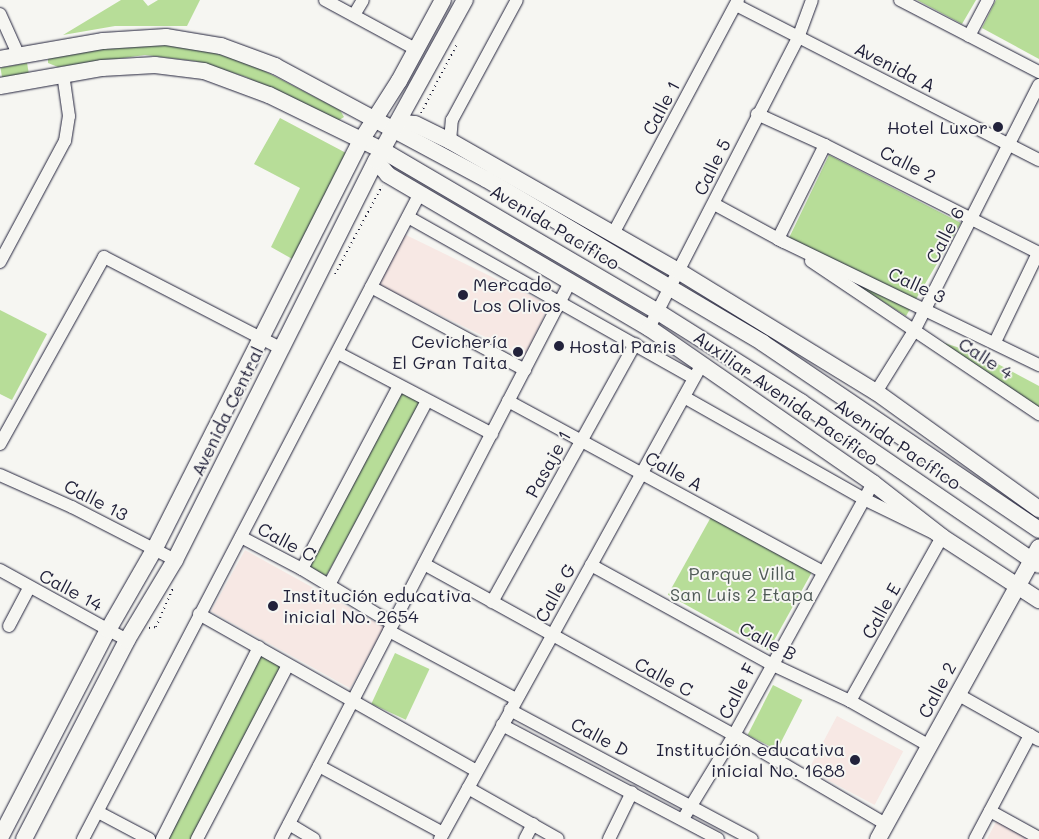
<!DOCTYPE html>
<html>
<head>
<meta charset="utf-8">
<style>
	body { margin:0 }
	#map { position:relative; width:1039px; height:839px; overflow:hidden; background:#f6f6f2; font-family:Mali,sans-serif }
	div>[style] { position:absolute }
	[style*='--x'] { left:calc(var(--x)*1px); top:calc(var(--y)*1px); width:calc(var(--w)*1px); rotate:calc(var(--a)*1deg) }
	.built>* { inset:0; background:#f7e8e4; transform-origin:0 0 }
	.green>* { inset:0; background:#b7dd98; transform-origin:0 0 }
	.path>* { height:2px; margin-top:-1px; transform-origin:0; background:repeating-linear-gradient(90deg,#22223b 0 1px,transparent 0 5px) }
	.roads { filter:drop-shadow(0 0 1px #22223b) drop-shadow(0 0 1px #22223b) }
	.minor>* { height:12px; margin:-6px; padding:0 6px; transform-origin:6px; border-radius:6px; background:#f6f6f2 }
	.major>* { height:16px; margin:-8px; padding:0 8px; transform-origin:8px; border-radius:8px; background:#f6f6f2 }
	.dots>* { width:14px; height:14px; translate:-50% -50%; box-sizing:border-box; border:2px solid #f6f6f2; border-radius:50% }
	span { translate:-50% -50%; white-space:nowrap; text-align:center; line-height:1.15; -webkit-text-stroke:4px #f6f6f2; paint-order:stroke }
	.street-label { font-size:18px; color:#22223b }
	.poi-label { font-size:18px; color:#22223b }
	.right { translate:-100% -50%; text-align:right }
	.left { translate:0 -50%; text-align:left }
	.park-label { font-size:18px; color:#4f5a57 }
</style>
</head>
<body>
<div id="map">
	<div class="built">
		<div style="left:404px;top:234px;width:162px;height:57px;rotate:26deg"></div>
		<div style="left:245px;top:550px;width:159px;height:70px;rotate:29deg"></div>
		<div style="left:837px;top:716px;width:75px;height:61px;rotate:28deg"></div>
		<div style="clip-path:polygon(997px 820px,1030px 839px,987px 839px)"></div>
	</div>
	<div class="green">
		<div style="clip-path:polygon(121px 0,143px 0,148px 6px,158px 0,200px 0,187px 26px,115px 26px,63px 35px)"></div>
		<div style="clip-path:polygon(917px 0,976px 0,962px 24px)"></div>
		<div style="clip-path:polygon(996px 0,1039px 0,1039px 59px,982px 28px)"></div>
		<div style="clip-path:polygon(162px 43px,215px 53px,253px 65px,340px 110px,344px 117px,336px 122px,246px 77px,195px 61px,145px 55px,58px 67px,48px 63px,48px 57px,53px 54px)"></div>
		<div style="left:27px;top:63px;width:11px;height:27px;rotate:80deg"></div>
		<div style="clip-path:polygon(280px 118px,348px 154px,294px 260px,271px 247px,300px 188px,254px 164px)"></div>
		<div style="clip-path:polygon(829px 155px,961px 223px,906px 316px,787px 242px)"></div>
		<div style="clip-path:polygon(0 310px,47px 334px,12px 400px,0 394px)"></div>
		<div style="clip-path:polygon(938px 341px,979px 354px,1039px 386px,1039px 408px)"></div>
		<div style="clip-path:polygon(400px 391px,422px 403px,326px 576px,310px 567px)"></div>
		<div style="left:711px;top:517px;width:115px;height:89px;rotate:29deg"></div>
		<div style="clip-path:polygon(259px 651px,284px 666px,193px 839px,167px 839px)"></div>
		<div style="left:395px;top:653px;width:38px;height:56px;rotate:25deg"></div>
		<div style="left:773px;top:685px;width:33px;height:56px;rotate:27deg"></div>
	</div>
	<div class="path">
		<div style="--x:421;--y:113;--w:78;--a:-62.4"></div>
		<div style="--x:335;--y:274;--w:100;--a:-61.9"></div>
		<div style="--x:149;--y:628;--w:7;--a:-8"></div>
		<div style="--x:156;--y:627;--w:43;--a:-66.4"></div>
	</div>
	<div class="roads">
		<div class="minor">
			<div style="--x:325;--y:0;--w:105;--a:28.5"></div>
			<div style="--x:900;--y:0;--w:157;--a:27.4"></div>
			<div style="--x:736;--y:5;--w:340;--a:27.1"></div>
			<div style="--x:0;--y:14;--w:46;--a:65.7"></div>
			<div style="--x:354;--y:15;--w:17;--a:-59"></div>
			<div style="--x:969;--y:36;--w:41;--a:-62.2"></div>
			<div style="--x:757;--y:114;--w:75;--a:24.5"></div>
			<div style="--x:825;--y:145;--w:240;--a:26.8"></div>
			<div style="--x:450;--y:141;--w:21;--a:-85"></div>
			<div style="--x:452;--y:120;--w:136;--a:-61.6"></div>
			<div style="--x:825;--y:145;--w:105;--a:116.6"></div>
			<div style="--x:778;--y:239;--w:290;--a:25.8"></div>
			<div style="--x:714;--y:204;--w:80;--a:28.5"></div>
			<div style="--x:408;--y:217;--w:328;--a:29.4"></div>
			<div style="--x:614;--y:232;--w:263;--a:-61.9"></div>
			<div style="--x:811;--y:261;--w:275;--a:33.9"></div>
			<div style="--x:0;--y:262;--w:137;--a:-61.8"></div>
			<div style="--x:65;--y:141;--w:25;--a:-81"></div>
			<div style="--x:69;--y:116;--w:42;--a:-98.1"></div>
			<div style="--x:371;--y:287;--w:175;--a:28.3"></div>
			<div style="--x:649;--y:328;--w:326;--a:-62.8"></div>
			<div style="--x:798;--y:38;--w:40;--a:-69.8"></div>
			<div style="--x:995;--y:342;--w:99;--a:-64.2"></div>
			<div style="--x:338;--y:353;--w:174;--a:27.7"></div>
			<div style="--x:876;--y:392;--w:72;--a:-58.1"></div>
			<div style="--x:914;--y:331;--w:276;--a:-63.1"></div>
			<div style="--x:684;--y:397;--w:207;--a:29.5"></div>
			<div style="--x:864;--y:499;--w:87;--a:26"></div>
			<div style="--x:942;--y:537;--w:188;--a:119.3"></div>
			<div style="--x:508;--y:401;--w:358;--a:28.5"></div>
			<div style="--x:0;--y:444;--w:214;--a:-60.9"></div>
			<div style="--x:104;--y:257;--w:198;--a:27.3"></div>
			<div style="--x:0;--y:475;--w:79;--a:24"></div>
			<div style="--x:72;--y:507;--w:116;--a:27.2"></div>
			<div style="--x:241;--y:537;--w:69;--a:27.7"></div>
			<div style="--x:302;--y:569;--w:106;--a:31.1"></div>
			<div style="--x:424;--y:564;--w:354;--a:28.9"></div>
			<div style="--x:734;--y:735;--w:176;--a:30.4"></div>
			<div style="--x:591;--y:565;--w:205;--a:28.8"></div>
			<div style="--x:771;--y:664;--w:87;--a:25.1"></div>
			<div style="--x:850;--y:701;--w:92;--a:29.4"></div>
			<div style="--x:302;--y:569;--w:207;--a:-62.1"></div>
			<div style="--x:0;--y:570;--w:145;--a:28.9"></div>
			<div style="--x:329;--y:585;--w:208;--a:-62"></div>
			<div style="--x:492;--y:602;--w:295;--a:-61"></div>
			<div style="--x:199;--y:614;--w:319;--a:29.5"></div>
			<div style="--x:9;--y:626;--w:43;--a:-62.2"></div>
			<div style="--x:389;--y:631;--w:144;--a:28.2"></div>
			<div style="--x:957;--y:694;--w:94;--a:29.3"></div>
			<div style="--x:510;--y:710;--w:274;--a:28.1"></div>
			<div style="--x:502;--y:725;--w:244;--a:27.8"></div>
			<div style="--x:319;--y:766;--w:141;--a:28.4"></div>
			<div style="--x:468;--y:788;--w:103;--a:29.5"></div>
			<div style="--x:990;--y:811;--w:56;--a:28.9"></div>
			<div style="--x:98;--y:812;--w:58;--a:27.9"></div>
			<div style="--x:683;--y:819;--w:98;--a:-58.7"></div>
			<div style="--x:734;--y:735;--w:288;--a:-61.1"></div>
			<div style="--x:289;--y:824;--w:29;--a:31"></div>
			<div style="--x:83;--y:839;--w:729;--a:-62.45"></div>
			<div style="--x:162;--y:839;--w:215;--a:-63.2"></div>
			<div style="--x:197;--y:839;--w:196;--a:-62.4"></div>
			<div style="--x:281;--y:839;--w:625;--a:-62.57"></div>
			<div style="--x:440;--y:839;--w:542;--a:-61.12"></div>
			<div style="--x:525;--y:839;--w:17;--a:-62"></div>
			<div style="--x:609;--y:839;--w:52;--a:-63.9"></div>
			<div style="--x:975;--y:839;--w:118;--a:-62.1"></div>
		</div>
		<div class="major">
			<div style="--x:0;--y:59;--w:105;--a:-9.9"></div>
			<div style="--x:103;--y:41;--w:63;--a:-3.6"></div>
			<div style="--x:166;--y:37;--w:56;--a:9.3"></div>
			<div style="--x:221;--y:46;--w:58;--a:20.3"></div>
			<div style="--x:275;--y:66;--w:239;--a:28.2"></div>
			<div style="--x:486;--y:179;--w:322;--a:30.6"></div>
			<div style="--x:763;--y:343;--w:333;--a:34.1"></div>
			<div style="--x:0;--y:86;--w:104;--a:-10"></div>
			<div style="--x:102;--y:68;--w:53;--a:-3.2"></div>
			<div style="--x:155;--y:65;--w:49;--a:7"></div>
			<div style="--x:204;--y:71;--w:69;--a:20.3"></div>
			<div style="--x:269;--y:95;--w:126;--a:26"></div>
			<div style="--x:382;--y:150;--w:320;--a:30.4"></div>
			<div style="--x:658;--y:312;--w:169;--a:32.2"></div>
			<div style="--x:801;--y:402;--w:288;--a:34.4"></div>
			<div style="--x:398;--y:122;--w:17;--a:7"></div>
			<div style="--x:415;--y:124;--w:39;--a:26"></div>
			<div style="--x:450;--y:141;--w:265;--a:29.7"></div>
			<div style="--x:680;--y:272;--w:230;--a:31.5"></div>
			<div style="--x:876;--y:392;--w:201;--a:35.7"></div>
			<div style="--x:376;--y:161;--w:18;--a:49"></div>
			<div style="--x:388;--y:175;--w:303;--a:30.4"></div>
			<div style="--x:649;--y:328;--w:272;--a:34.7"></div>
			<div style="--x:873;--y:483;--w:88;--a:38"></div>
			<div style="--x:942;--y:537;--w:116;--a:33"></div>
			<div style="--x:0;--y:838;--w:234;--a:-62.6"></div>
			<div style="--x:108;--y:630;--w:92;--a:-60.1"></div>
			<div style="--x:154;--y:550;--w:461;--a:-63.2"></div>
			<div style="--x:362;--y:139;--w:69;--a:-57.5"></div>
			<div style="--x:399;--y:81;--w:92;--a:-61.5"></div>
			<div style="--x:24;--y:839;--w:224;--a:-62.6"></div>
			<div style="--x:127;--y:640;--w:93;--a:-59"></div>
			<div style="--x:175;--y:560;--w:447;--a:-63.3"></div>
			<div style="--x:376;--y:161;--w:184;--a:-61.1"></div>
			<div style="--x:878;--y:839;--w:333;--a:-61.1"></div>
		</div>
	</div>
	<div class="dots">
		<div style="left:998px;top:127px;background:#22223b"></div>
		<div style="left:463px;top:295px;background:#22223b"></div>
		<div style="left:559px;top:346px;background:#22223b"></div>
		<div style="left:518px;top:352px;background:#22223b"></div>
		<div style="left:273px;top:606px;background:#22223b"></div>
		<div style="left:855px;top:760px;background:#22223b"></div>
	</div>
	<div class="street-label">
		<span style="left:895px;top:67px;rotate:27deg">Avenida A</span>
		<span style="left:661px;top:108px;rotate:-62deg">Calle 1</span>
		<span style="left:908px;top:164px;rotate:27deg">Calle 2</span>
		<span style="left:712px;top:167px;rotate:-64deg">Calle 5</span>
		<span style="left:555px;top:227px;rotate:31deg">Avenida Pacífico</span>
		<span style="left:945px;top:235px;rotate:-62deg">Calle 6</span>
		<span style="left:917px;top:285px;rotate:25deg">Calle 3</span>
		<span style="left:986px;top:358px;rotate:33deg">Calle 4</span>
		<span style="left:786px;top:398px;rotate:35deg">Auxiliar Avenida Pacífico</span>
		<span style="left:227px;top:411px;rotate:-64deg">Avenida Central</span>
		<span style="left:898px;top:444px;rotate:34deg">Avenida Pacífico</span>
		<span style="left:548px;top:464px;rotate:-61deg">Pasaje 1</span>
		<span style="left:674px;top:471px;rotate:29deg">Calle A</span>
		<span style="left:96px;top:500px;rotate:27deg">Calle 13</span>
		<span style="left:287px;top:542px;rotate:28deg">Calle C</span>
		<span style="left:71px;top:590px;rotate:28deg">Calle 14</span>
		<span style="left:555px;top:593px;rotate:-61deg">Calle G</span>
		<span style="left:881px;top:611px;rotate:-61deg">Calle E</span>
		<span style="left:768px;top:641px;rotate:28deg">Calle B</span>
		<span style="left:664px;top:677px;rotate:28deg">Calle C</span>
		<span style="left:937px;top:690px;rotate:-62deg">Calle 2</span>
		<span style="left:737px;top:691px;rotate:-63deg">Calle F</span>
		<span style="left:600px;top:737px;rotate:28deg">Calle D</span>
	</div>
	<div class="poi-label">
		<span class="right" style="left:988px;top:127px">Hotel Luxor</span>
		<span class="left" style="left:473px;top:295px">Mercado<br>Los Olivos</span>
		<span class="right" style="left:508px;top:352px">Cevichería<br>El Gran Taita</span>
		<span class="left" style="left:569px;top:346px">Hostal Paris</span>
		<span class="left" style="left:283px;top:606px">Institución educativa<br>inicial No. 2654</span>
		<span class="right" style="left:845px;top:760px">Institución educativa<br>inicial No. 1688</span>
	</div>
	<div class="park-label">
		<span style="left:742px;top:584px">Parque Villa<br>San Luis 2 Etapa</span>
	</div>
</div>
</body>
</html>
